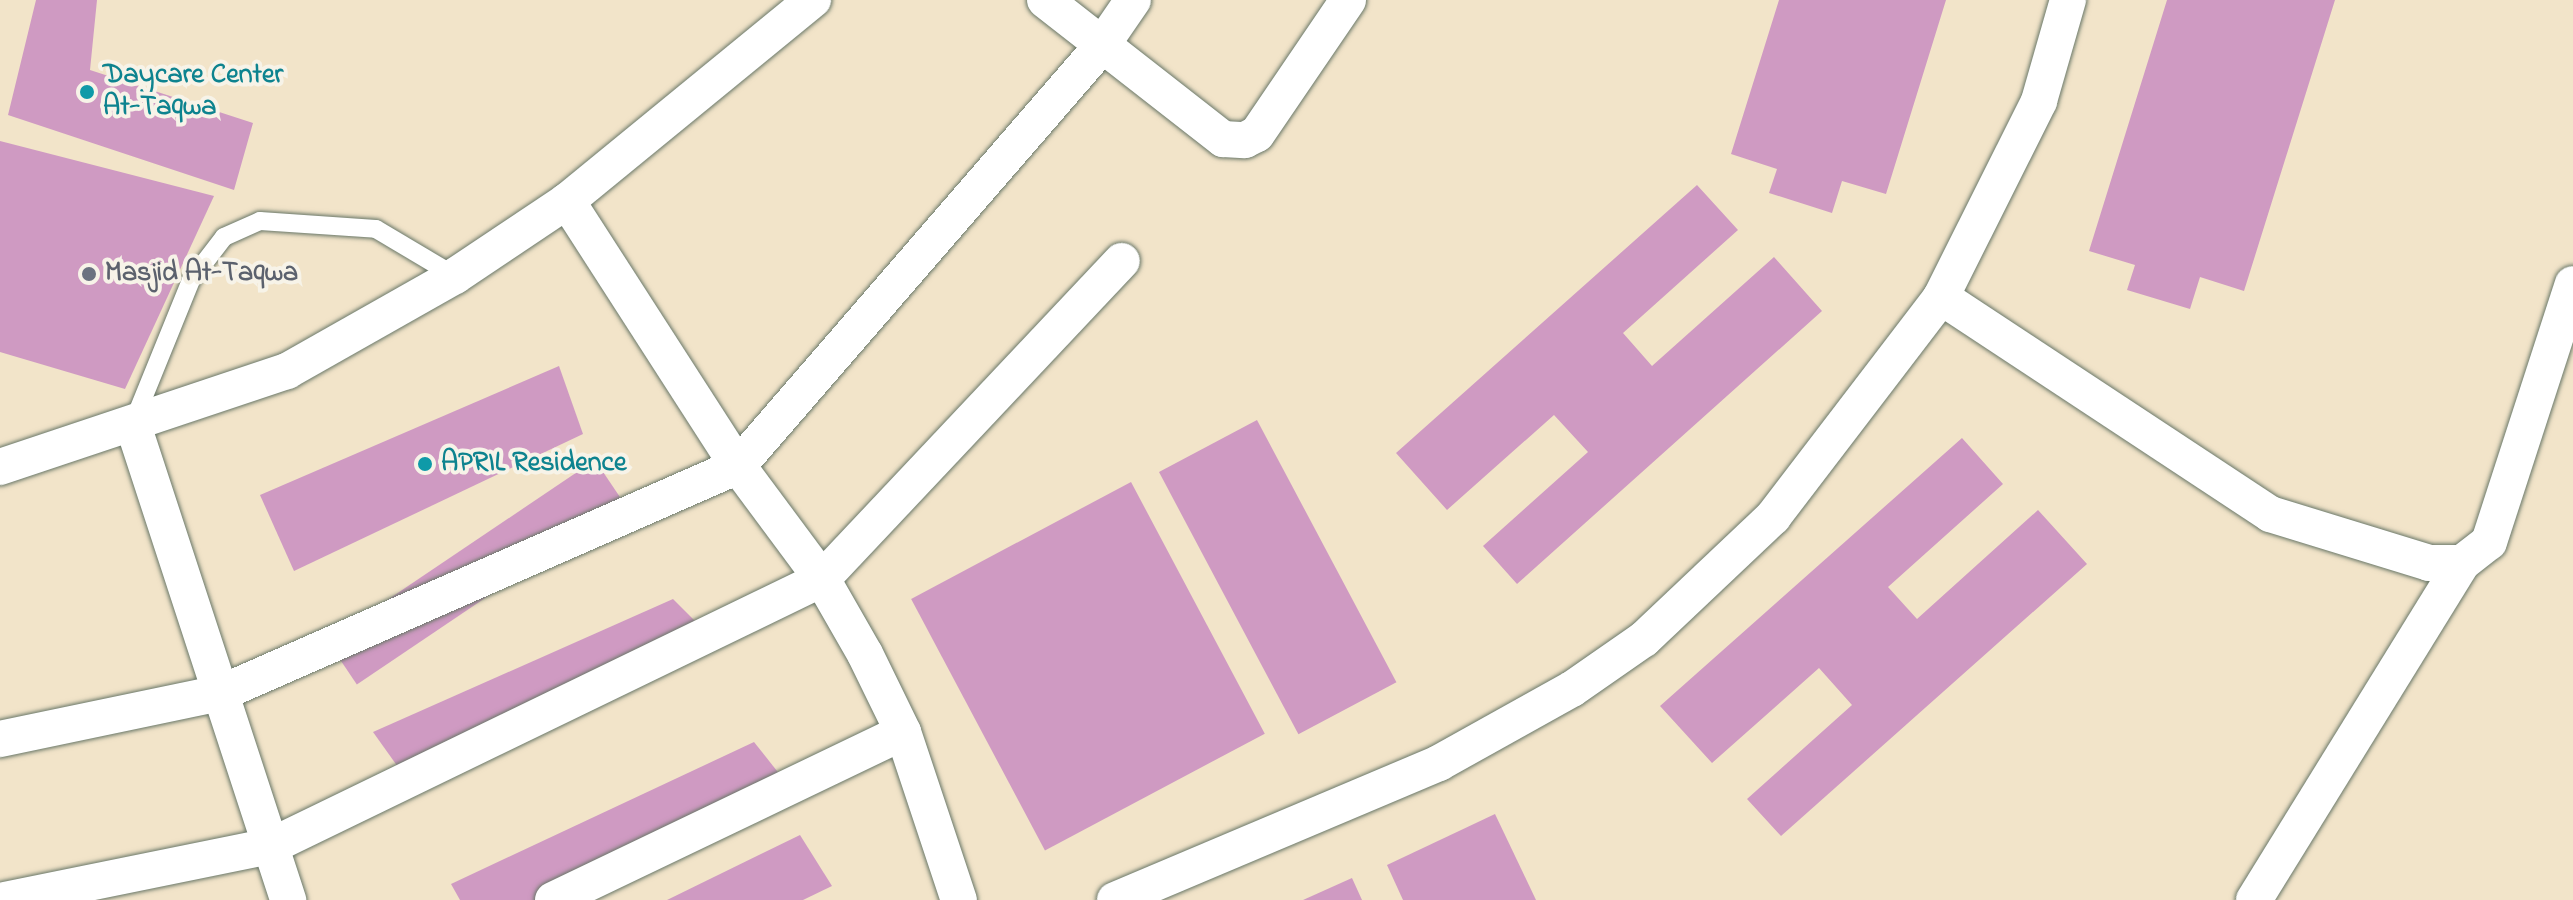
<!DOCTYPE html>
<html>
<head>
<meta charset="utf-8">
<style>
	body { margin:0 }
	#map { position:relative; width:2573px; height:900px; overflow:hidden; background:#f2e4c9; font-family:"Indie Flower",sans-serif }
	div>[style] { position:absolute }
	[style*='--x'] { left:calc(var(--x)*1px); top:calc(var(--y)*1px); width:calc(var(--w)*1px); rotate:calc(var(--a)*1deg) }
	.building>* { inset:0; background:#cf9ac2; transform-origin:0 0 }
	.roads { filter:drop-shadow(0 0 2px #697768) drop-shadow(0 0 2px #697768) }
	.lane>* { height:18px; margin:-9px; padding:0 9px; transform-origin:9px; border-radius:9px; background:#fff }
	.street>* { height:36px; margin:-18px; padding:0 18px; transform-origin:18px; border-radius:18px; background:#fff }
	.dots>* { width:22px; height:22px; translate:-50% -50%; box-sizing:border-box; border:4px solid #f7f3e8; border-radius:50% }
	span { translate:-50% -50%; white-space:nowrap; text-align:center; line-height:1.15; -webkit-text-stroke:8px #f7f3e8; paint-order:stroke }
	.culture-label { font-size:28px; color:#0d838f; font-weight:700 }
	.left { translate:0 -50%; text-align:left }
	.worship-label { font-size:28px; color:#5b616d; font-weight:700 }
</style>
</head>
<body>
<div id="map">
	<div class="building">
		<div style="clip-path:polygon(36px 0,97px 0,90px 70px,253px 123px,234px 190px,8px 115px)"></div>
		<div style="clip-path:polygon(1779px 0,1946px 0,1886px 194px,1842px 181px,1832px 213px,1769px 193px,1777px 169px,1731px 154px)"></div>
		<div style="clip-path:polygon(2167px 0,2335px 0,2244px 291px,2200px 277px,2190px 309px,2127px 290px,2135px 265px,2089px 251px)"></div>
		<div style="clip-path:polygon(0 141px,214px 196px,125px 389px,0 352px)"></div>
		<div style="clip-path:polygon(1697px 185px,1738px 230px,1623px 333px,1652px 366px,1774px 257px,1822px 311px,1517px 584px,1483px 546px,1588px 452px,1554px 415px,1447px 510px,1396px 453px)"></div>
		<div style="clip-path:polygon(559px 366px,583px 434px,294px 571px,260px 495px)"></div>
		<div style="left:1257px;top:420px;width:297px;height:111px;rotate:62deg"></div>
		<div style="clip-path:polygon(1962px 438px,2003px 484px,1888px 587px,1917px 619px,2038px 510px,2087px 564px,1781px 836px,1747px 799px,1852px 705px,1819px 668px,1712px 763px,1660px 706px)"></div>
		<div style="left:595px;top:460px;width:53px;height:323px;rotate:56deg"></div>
		<div style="left:1131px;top:482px;width:285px;height:249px;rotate:62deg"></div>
		<div style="clip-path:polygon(673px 599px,702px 628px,403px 774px,373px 732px)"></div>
		<div style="clip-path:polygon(754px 742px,785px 781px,538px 900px,460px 900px,451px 884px)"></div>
		<div style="clip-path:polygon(1495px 814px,1536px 900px,1403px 900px,1387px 865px)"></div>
		<div style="clip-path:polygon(800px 835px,832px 886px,803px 900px,667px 900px)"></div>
		<div style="clip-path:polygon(1352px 878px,1362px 900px,1303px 900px)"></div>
	</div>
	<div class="roads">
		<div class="lane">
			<div style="--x:133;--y:423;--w:154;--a:-67.9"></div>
			<div style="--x:191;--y:280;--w:54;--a:-52.5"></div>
			<div style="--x:224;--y:237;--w:39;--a:-24"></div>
			<div style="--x:260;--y:221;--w:116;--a:3.9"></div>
			<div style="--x:376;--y:229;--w:92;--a:30.7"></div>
		</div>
		<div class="street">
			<div style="--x:1045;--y:0;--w:226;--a:38"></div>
			<div style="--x:1223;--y:139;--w:22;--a:3"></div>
			<div style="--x:1245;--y:140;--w:13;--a:-27"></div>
			<div style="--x:1257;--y:134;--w:162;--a:-55.8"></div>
			<div style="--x:567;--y:201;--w:315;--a:57.2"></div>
			<div style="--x:738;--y:466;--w:141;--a:53.4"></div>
			<div style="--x:822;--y:579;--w:86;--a:60.2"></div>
			<div style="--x:865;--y:654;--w:87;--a:64"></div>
			<div style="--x:903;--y:732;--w:177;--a:71.6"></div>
			<div style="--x:1941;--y:297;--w:394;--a:33.4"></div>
			<div style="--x:2270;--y:514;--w:166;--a:17.1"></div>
			<div style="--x:2429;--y:563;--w:33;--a:0"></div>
			<div style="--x:2462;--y:563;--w:34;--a:-38"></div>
			<div style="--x:2489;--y:542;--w:271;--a:-72"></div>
			<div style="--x:133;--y:425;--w:500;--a:71.9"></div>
			<div style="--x:0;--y:467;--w:303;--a:-18.5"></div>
			<div style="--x:287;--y:371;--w:193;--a:-29.5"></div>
			<div style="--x:455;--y:276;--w:135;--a:-33.8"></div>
			<div style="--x:567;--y:201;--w:318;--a:-39.3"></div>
			<div style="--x:0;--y:739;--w:226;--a:-11.8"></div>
			<div style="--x:221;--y:693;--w:565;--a:-23.7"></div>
			<div style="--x:738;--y:466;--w:553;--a:-49.11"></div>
			<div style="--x:1100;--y:48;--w:58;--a:-55.5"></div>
			<div style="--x:5;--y:900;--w:271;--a:-11.5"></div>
			<div style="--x:271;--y:846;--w:612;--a:-25.85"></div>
			<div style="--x:822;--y:579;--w:437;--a:-46.7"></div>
			<div style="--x:553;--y:900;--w:388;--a:-25.6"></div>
			<div style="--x:1115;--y:900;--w:352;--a:-22.9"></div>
			<div style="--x:1439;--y:763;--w:152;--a:-29.1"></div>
			<div style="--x:1572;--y:689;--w:88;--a:-34.8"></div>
			<div style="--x:1644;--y:639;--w:178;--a:-43.4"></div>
			<div style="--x:1773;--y:517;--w:277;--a:-52.6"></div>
			<div style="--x:1941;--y:297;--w:219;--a:-63.4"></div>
			<div style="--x:2039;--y:101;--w:105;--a:-74"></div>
			<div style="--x:2254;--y:900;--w:396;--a:-58.3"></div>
		</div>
	</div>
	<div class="dots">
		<div style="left:87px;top:92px;background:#0f9aa8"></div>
		<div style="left:89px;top:274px;background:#6b7280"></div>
		<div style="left:425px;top:464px;background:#0f9aa8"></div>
	</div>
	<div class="culture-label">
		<span class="left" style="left:103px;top:92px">Daycare Center<br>At-Taqwa</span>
		<span class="left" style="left:441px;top:464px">APRIL Residence</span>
	</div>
	<div class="worship-label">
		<span class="left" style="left:105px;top:274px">Masjid At-Taqwa</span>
	</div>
</div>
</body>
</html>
